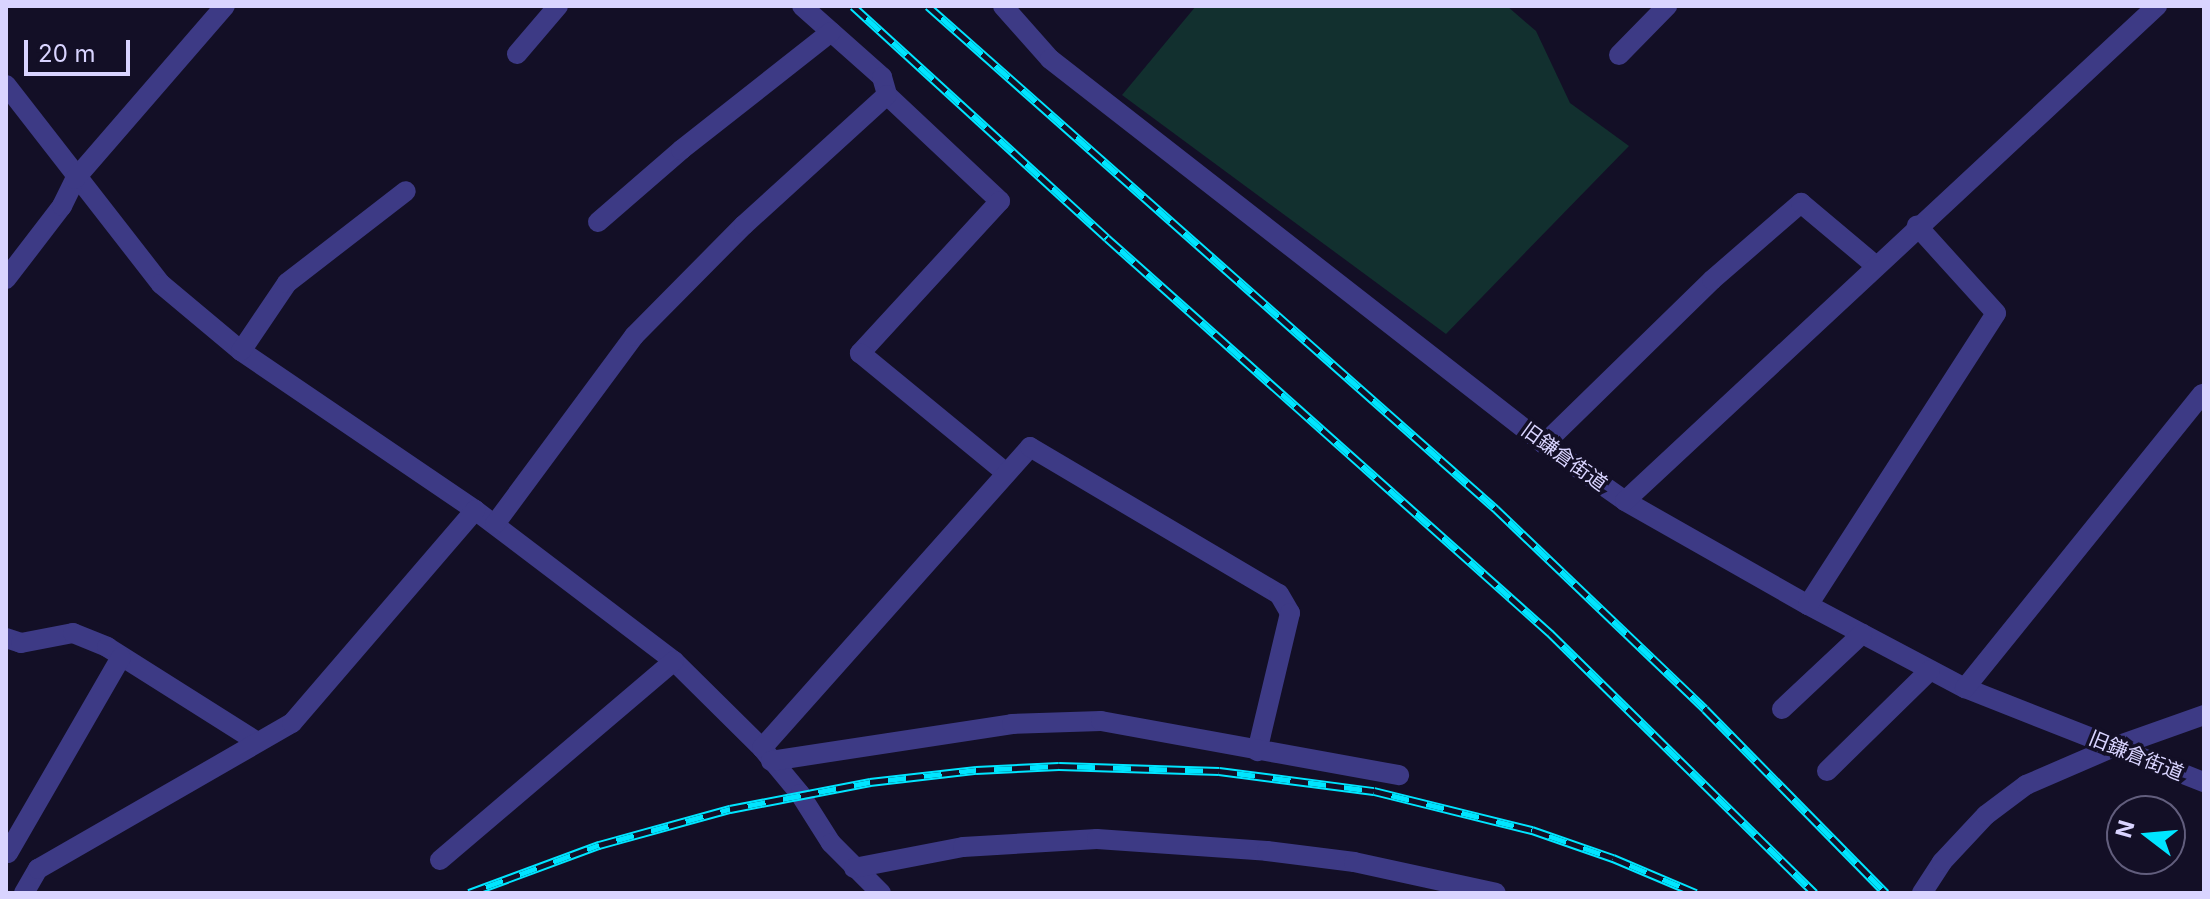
<!DOCTYPE html>
<html>
<head>
<meta charset="utf-8">
<style>
	body { margin:0 }
	#map { position:relative; width:2210px; height:899px; overflow:hidden; background:#130f26; font-family:Inter,"Noto Sans JP",sans-serif }
	div>[style] { position:absolute }
	[style*='--x'] { left:calc(var(--x)*1px); top:calc(var(--y)*1px); width:calc(var(--w)*1px); rotate:calc(var(--a)*1deg) }
	.green>* { inset:0; background:#12302f }
	.minor>* { height:20px; margin:-10px; padding:0 10px; transform-origin:10px; border-radius:10px; background:#3d3a85 }
	.rail>* { height:9px; margin-top:-4.5px; transform-origin:0; background:repeating-linear-gradient(90deg,#130f26 0 18px,#00e5ff 0 36px); box-sizing:border-box; border-block:2px solid #00e5ff }
	span { translate:-50% -50%; white-space:nowrap; text-align:center; line-height:1.15; -webkit-text-stroke:7px #130f26; paint-order:stroke }
	.street-label { font-size:20px; color:#d9d4ff }
	.frame { position:absolute; inset:0; border:8px solid #d9d4ff; pointer-events:none }
	.north { position:absolute; left:2106px; top:795px; width:80px; height:80px; box-sizing:border-box; background:#130f26; border:2px solid #625e7d; border-radius:50%; rotate:286deg; font-size:22px; font-weight:700; line-height:32px; text-align:center; color:#d9d4ff }
	.north::after { content:''; display:block; margin:auto; width:28px; height:36px; background:#00e5ff; clip-path:polygon(50% 0,100% 100%,50% 72%,0 100%) }
	.scale { position:absolute; left:24px; top:40px; width:106px; height:36px; box-sizing:border-box; border:4px solid #d9d4ff; border-top:0; padding-left:10px; font-size:24px; line-height:28px; white-space:nowrap; color:#d9d4ff; -webkit-text-stroke:6px #130f26; paint-order:stroke }
</style>
</head>
<body>
<div id="map">
	<div class="green">
		<div style="clip-path:polygon(1196px 6px,1507px 6px,1536px 31px,1570px 103px,1629px 146px,1446px 334px,1122px 95px)"></div>
	</div>
	<div class="minor">
		<div style="--x:802;--y:6;--w:107;--a:41.6"></div>
		<div style="--x:882;--y:77;--w:19;--a:74"></div>
		<div style="--x:887;--y:95;--w:155;--a:43.2"></div>
		<div style="--x:1000;--y:201;--w:207;--a:132.6"></div>
		<div style="--x:860;--y:353;--w:188;--a:39.4"></div>
		<div style="--x:1003;--y:6;--w:71;--a:48.4"></div>
		<div style="--x:1050;--y:59;--w:626;--a:37.93"></div>
		<div style="--x:1544;--y:444;--w:99;--a:35.1"></div>
		<div style="--x:1625;--y:501;--w:210;--a:29.6"></div>
		<div style="--x:1808;--y:605;--w:178;--a:27.9"></div>
		<div style="--x:1965;--y:688;--w:257;--a:21.5"></div>
		<div style="--x:517;--y:54;--w:63;--a:-49.5"></div>
		<div style="--x:1619;--y:55;--w:69;--a:-45.6"></div>
		<div style="--x:6;--y:85;--w:252;--a:52.1"></div>
		<div style="--x:161;--y:284;--w:104;--a:39.9"></div>
		<div style="--x:241;--y:351;--w:283;--a:34.2"></div>
		<div style="--x:475;--y:510;--w:250;--a:37.2"></div>
		<div style="--x:674;--y:661;--w:124;--a:44.7"></div>
		<div style="--x:762;--y:748;--w:60;--a:50.4"></div>
		<div style="--x:800;--y:794;--w:58;--a:57.7"></div>
		<div style="--x:831;--y:843;--w:71;--a:45"></div>
		<div style="--x:598;--y:222;--w:110;--a:-40.9"></div>
		<div style="--x:681;--y:150;--w:191;--a:-38.2"></div>
		<div style="--x:6;--y:279;--w:92;--a:-52.5"></div>
		<div style="--x:62;--y:206;--w:30;--a:-64"></div>
		<div style="--x:75;--y:179;--w:229;--a:-49.1"></div>
		<div style="--x:241;--y:351;--w:82;--a:-55.9"></div>
		<div style="--x:287;--y:283;--w:150;--a:-37.7"></div>
		<div style="--x:1544;--y:444;--w:235;--a:-44.3"></div>
		<div style="--x:1712;--y:280;--w:118;--a:-40.9"></div>
		<div style="--x:1801;--y:203;--w:97;--a:40"></div>
		<div style="--x:1625;--y:501;--w:727;--a:-42.94"></div>
		<div style="--x:495;--y:524;--w:234;--a:-53.5"></div>
		<div style="--x:634;--y:336;--w:156;--a:-45.3"></div>
		<div style="--x:744;--y:225;--w:193;--a:-42.3"></div>
		<div style="--x:1808;--y:605;--w:347;--a:-57.2"></div>
		<div style="--x:1996;--y:313;--w:118;--a:-132.2"></div>
		<div style="--x:6;--y:638;--w:16;--a:18"></div>
		<div style="--x:21;--y:643;--w:53;--a:-10.9"></div>
		<div style="--x:73;--y:633;--w:37;--a:22"></div>
		<div style="--x:107;--y:647;--w:178;--a:32.3"></div>
		<div style="--x:1965;--y:688;--w:378;--a:-51.1"></div>
		<div style="--x:1782;--y:709;--w:110;--a:-43.2"></div>
		<div style="--x:762;--y:748;--w:403;--a:-48.3"></div>
		<div style="--x:1030;--y:447;--w:289;--a:30.6"></div>
		<div style="--x:1279;--y:594;--w:22;--a:60"></div>
		<div style="--x:1290;--y:613;--w:142;--a:103.4"></div>
		<div style="--x:771;--y:761;--w:244;--a:-8.7"></div>
		<div style="--x:1012;--y:724;--w:89;--a:-1.9"></div>
		<div style="--x:1101;--y:721;--w:303;--a:10.3"></div>
		<div style="--x:1827;--y:771;--w:144;--a:-44.4"></div>
		<div style="--x:8;--y:853;--w:226;--a:-60"></div>
		<div style="--x:440;--y:860;--w:307;--a:-40.4"></div>
		<div style="--x:854;--y:868;--w:111;--a:-10.9"></div>
		<div style="--x:963;--y:847;--w:134;--a:-3.4"></div>
		<div style="--x:1097;--y:839;--w:170;--a:4"></div>
		<div style="--x:1267;--y:851;--w:88;--a:7.2"></div>
		<div style="--x:1354;--y:862;--w:145;--a:12.3"></div>
		<div style="--x:24;--y:893;--w:28;--a:-60"></div>
		<div style="--x:38;--y:869;--w:293;--a:-29.9"></div>
		<div style="--x:292;--y:723;--w:281;--a:-49.3"></div>
		<div style="--x:1922;--y:893;--w:37;--a:-57"></div>
		<div style="--x:1942;--y:862;--w:64;--a:-46.9"></div>
		<div style="--x:1986;--y:815;--w:50;--a:-36.9"></div>
		<div style="--x:2026;--y:785;--w:96;--a:-23.4"></div>
		<div style="--x:2114;--y:747;--w:96;--a:-19.6"></div>
	</div>
	<div class="rail">
		<div style="--x:853;--y:6;--w:344;--a:42.4"></div>
		<div style="--x:1107;--y:238;--w:594;--a:41.72"></div>
		<div style="--x:1550;--y:633;--w:371;--a:44.5"></div>
		<div style="--x:928;--y:6;--w:759;--a:41.53"></div>
		<div style="--x:1496;--y:509;--w:289;--a:43.7"></div>
		<div style="--x:1705;--y:709;--w:258;--a:45.5"></div>
		<div style="--x:469;--y:893;--w:139;--a:-20.3"></div>
		<div style="--x:599;--y:845;--w:136;--a:-15.4"></div>
		<div style="--x:730;--y:809;--w:143;--a:-10.9"></div>
		<div style="--x:870;--y:782;--w:107;--a:-6.5"></div>
		<div style="--x:976;--y:770;--w:83;--a:-2.8"></div>
		<div style="--x:1059;--y:766;--w:160;--a:1.8"></div>
		<div style="--x:1219;--y:771;--w:156;--a:7.4"></div>
		<div style="--x:1374;--y:791;--w:163;--a:13.9"></div>
		<div style="--x:1532;--y:830;--w:86;--a:19.1"></div>
		<div style="--x:1613;--y:858;--w:90;--a:22.9"></div>
	</div>
	<div class="street-label">
		<span style="left:1564px;top:457px;rotate:36deg">旧鎌倉街道</span>
		<span style="left:2136px;top:756px;rotate:22deg">旧鎌倉街道</span>
	</div>
	<div class="frame"></div>
	<div class="north">N</div>
	<div class="scale">20 m</div>
</div>
</body>
</html>
